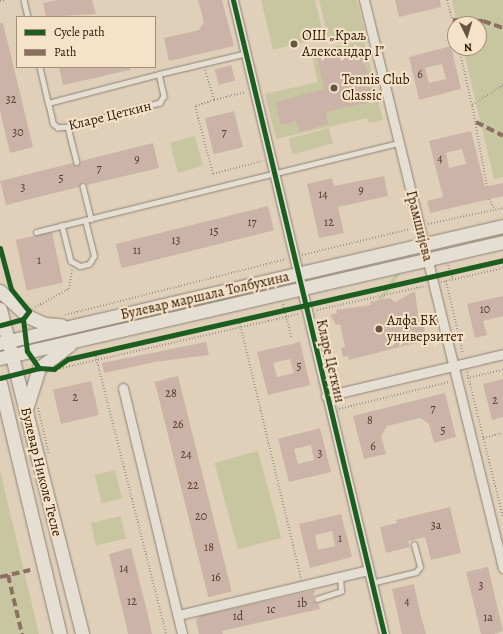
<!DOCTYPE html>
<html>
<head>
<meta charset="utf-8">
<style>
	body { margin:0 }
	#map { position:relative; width:503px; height:634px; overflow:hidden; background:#e0d0ba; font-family:Alegreya,serif }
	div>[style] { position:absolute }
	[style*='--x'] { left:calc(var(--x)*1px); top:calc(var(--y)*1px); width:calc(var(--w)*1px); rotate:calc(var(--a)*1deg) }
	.green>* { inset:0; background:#c8c6a1; transform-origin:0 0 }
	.building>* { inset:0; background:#cbb4a7; transform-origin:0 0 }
	.path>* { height:2px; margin-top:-1px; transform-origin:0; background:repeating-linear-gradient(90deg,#a0988e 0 1px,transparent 0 3px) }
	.roads { filter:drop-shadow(0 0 1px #8e8274) drop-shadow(0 0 1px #8e8274) }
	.lane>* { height:4.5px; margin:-2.25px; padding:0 2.25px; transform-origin:2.25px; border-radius:2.25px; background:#e5ded3 }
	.street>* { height:9px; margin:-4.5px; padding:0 4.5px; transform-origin:4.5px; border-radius:4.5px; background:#e5ded3 }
	.secondary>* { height:13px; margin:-6.5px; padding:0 6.5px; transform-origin:6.5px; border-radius:6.5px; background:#e5ded3 }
	.quiet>* { height:4px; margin-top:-2px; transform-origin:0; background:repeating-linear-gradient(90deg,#8d6e63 0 8px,transparent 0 12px) }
	.cycleway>* { height:5px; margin:-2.5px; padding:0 2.5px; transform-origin:2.5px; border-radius:2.5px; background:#1b5e20 }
	.dots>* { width:11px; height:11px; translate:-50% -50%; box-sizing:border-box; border:2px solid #f5e2c8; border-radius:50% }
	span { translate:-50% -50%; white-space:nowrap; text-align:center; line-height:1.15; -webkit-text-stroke:4px #f5e2c8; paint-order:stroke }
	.number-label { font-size:12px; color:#513a2a }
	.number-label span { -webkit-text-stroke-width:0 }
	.poi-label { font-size:14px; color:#281201 }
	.left { translate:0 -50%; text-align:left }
	.street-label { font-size:14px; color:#281201 }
	.legend { position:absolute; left:16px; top:16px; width:140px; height:52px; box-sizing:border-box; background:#f5e2c8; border:1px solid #a38f78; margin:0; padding:5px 7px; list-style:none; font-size:12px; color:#281201 }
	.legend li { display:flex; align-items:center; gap:8px; height:20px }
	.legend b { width:20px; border:1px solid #a38f78 }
	.north { position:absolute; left:447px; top:16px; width:40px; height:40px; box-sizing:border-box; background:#f5e2c8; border:1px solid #a38f78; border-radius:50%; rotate:175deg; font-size:11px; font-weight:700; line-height:16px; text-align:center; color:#281201 }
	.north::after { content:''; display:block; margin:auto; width:14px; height:18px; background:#685442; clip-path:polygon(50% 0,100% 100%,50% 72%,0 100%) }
</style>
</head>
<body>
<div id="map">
	<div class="green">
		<div style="clip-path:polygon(261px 0,315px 0,324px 37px,273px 50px)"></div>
		<div style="clip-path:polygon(319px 0,357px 0,365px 32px,329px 41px)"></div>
		<div style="clip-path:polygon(452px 0,503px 0,503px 177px,494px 179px,463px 48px,479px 48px,479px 24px,457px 24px)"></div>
		<div style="clip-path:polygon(364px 40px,383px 120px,369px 123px,367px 118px,276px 139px,265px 94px,318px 82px,311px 52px)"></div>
		<div style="left:329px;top:128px;width:16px;height:42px;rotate:75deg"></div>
		<div style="left:195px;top:136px;width:31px;height:26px;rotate:75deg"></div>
		<div style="clip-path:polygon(503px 231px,503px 236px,448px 246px,448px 245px)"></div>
		<div style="left:408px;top:255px;width:4px;height:100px;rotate:34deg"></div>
		<div style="clip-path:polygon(271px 287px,272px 290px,108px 327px,119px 322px)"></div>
		<div style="left:258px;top:451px;width:90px;height:45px;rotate:75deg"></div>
		<div style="clip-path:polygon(0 470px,18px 546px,39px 634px,0 634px)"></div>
		<div style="left:115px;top:470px;width:29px;height:21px;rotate:76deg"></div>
		<div style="left:121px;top:516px;width:23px;height:31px;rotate:77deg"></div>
	</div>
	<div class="building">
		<div style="clip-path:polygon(57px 0,92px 0,96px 14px,46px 17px,43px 3px)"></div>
		<div style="clip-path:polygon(198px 0,222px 0,234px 46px,169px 61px,164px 38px,199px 30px,204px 22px)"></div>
		<div style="clip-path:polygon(395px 0,440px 0,441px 7px,399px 17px)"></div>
		<div style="clip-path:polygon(0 23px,3px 23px,33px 147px,10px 153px,0 111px)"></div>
		<div style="clip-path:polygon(evenodd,451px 46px,461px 89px,419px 100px,409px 57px,451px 46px,442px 64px,446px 79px,429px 83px,425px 68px,442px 64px)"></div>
		<div style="clip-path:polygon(361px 47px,374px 101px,326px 112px,328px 124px,299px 132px,296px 121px,281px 125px,275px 102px,324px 89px,317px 58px)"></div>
		<div style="left:231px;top:65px;width:16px;height:17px;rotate:75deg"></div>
		<div style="clip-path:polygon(59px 67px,130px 67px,130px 70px,63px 85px)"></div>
		<div style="left:234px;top:111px;width:37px;height:30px;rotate:76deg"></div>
		<div style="clip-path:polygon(evenodd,471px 131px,485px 187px,503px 183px,503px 196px,430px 213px,427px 201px,443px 197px,429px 141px,471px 131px,462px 149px,466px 164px,449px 168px,446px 153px,462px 149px)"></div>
		<div style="clip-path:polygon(153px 143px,159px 168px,87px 185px,83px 182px,79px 187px,6px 205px,0 181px,73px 163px,78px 166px,81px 161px)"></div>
		<div style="clip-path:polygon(384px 176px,388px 196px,338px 207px,344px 233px,319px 238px,307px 184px,332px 178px,334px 186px)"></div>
		<div style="left:268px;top:206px;width:25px;height:157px;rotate:76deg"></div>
		<div style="left:52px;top:232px;width:52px;height:37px;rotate:78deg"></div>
		<div style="clip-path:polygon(415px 291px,419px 323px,423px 322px,426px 338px,422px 338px,423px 341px,349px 360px,348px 356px,343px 357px,341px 348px,345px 347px,340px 324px,336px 325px,330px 315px,337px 313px,336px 310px,371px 305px,370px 302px,390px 298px,395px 302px)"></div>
		<div style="clip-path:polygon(503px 296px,503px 316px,483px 321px,487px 335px,475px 338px,467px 304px)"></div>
		<div style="clip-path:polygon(206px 342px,209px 355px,155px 362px,104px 373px,102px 363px)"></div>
		<div style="clip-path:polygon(evenodd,300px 342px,310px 385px,268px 395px,257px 352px,300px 342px,290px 359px,294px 373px,277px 377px,273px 363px,290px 359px)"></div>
		<div style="left:178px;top:376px;width:222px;height:24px;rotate:76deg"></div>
		<div style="clip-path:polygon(503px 379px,503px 417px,492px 420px,483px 384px)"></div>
		<div style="left:91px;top:381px;width:35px;height:39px;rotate:77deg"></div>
		<div style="clip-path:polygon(445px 393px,456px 437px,434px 443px,429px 424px,420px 418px,387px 426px,381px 436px,386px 454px,364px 459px,353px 416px)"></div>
		<div style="clip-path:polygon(evenodd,320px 428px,331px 472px,289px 482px,278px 439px,320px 428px,311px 445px,314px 460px,298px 464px,294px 449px,311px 445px)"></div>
		<div style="clip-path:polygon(450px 507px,461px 553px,431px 560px,425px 537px,408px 541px,410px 547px,386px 553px,380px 527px,397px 523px,396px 520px)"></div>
		<div style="clip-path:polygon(evenodd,341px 514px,352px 557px,310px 568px,299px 524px,341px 514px,332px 531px,335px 546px,318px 550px,315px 535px,332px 531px)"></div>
		<div style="clip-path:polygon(131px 548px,148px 615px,152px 634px,128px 634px,125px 620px,109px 554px)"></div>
		<div style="clip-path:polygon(488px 567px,503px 631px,494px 634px,481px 634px,466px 572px)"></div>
		<div style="clip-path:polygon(414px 584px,421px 616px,426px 634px,402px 634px,392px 589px)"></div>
		<div style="clip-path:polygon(315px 590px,313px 600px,318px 603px,320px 609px,222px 631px,223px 634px,199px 634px,196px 621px,199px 616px)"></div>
	</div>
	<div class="path">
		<div style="--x:447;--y:0;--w:31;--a:75"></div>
		<div style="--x:0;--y:1;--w:5;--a:-11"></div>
		<div style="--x:459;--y:48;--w:58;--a:77.2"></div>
		<div style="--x:205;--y:70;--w:31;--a:73"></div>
		<div style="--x:214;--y:100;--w:32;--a:-14"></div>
		<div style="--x:214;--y:100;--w:20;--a:162"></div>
		<div style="--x:195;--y:106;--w:70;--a:75.2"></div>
		<div style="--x:213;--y:174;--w:51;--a:-14.9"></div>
		<div style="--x:487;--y:187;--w:83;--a:-100.4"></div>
		<div style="--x:472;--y:105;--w:37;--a:-33"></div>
		<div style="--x:489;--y:199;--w:12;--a:59"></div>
		<div style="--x:428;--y:224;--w:77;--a:-12"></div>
		<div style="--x:302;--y:255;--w:111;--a:-13.5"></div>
		<div style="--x:448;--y:265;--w:15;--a:70"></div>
		<div style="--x:446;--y:281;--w:58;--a:-12.8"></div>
		<div style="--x:441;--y:282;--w:5;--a:-11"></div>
		<div style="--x:446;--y:281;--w:75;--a:76.9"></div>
		<div style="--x:283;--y:304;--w:34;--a:76"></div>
		<div style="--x:35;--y:307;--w:38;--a:-28"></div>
		<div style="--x:69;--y:289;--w:19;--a:-81"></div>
		<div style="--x:317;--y:310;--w:111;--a:-12.5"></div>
		<div style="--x:65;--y:315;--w:228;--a:-14.2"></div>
		<div style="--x:239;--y:320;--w:265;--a:76.5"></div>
		<div style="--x:95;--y:353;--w:290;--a:75.8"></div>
		<div style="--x:57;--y:369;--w:248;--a:-12.8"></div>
		<div style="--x:467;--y:372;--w:150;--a:76.1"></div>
		<div style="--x:467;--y:378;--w:37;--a:-13"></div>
		<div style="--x:38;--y:408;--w:47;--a:76.6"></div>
		<div style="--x:339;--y:409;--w:113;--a:-13.8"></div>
		<div style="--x:483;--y:438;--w:21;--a:-14"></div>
	</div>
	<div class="roads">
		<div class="lane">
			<div style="--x:24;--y:0;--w:17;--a:77"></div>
			<div style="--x:40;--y:67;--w:37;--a:77"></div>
			<div style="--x:159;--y:74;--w:23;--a:77"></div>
			<div style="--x:164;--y:96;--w:8;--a:120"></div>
			<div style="--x:160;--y:103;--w:95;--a:165.4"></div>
			<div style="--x:68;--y:127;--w:10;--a:174"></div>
			<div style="--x:58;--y:128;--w:6;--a:-141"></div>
			<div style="--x:53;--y:124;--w:22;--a:-103"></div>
			<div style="--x:48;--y:103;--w:115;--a:-14.6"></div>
			<div style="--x:159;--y:74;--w:90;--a:-13.4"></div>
			<div style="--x:68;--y:127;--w:36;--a:76"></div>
			<div style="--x:83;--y:186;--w:34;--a:76"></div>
			<div style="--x:62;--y:225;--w:37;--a:76"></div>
			<div style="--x:71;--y:261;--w:10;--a:29"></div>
			<div style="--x:80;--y:266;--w:9;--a:-13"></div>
			<div style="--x:89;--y:264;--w:9;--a:-58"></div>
			<div style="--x:94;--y:256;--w:37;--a:-104"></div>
			<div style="--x:36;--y:232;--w:374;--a:-13.8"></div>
			<div style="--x:371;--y:583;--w:46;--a:-13.7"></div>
			<div style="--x:416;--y:572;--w:6;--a:-51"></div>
			<div style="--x:420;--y:567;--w:23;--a:-105"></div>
			<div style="--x:317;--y:599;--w:25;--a:-18"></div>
			<div style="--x:341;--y:591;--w:15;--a:-94"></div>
		</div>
		<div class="street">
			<div style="--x:233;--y:0;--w:652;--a:76.6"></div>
			<div style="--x:364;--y:0;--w:585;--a:76.25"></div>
			<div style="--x:123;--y:388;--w:253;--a:76.5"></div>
			<div style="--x:326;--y:396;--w:182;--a:-13.3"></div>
			<div style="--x:178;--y:615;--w:195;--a:-13.3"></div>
		</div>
		<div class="secondary">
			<div style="--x:0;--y:291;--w:39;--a:42"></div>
			<div style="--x:29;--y:317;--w:17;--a:24"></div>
			<div style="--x:45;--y:324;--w:16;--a:4"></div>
			<div style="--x:0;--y:309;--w:335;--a:75.8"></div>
			<div style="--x:0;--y:343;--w:516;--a:-13.09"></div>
			<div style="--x:0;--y:358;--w:516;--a:-12.99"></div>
			<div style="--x:0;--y:383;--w:258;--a:76.6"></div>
			<div style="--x:26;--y:409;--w:43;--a:-72.4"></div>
			<div style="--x:39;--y:368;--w:38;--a:-37"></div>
		</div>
	</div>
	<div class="quiet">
		<div style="--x:453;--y:20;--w:30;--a:2"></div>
		<div style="--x:483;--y:21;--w:21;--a:19"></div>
		<div style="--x:476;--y:122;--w:30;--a:27"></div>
		<div style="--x:8;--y:575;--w:61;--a:76.7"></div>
		<div style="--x:0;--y:577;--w:31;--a:-13"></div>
	</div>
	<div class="cycleway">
		<div style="--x:233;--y:0;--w:652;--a:76.6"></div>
		<div style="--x:0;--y:248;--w:42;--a:75"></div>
		<div style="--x:11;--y:289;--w:28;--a:51"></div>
		<div style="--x:29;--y:311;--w:10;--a:127"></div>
		<div style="--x:23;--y:319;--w:24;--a:165"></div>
		<div style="--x:23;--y:319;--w:32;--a:83"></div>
		<div style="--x:27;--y:351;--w:21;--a:55"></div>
		<div style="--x:0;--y:378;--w:40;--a:-14.4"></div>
		<div style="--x:39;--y:368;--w:15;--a:4"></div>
		<div style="--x:54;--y:369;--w:17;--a:-36"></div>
		<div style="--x:68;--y:359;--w:446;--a:-12.8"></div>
	</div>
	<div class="dots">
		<div style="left:294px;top:44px;background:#685442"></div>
		<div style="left:334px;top:88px;background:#685442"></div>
		<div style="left:379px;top:329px;background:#685442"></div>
	</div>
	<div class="number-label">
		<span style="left:420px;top:75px">6</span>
		<span style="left:11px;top:100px">32</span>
		<span style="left:18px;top:133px">30</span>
		<span style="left:224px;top:133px">7</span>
		<span style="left:440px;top:159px">4</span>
		<span style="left:137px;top:160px">9</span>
		<span style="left:99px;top:169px">7</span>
		<span style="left:61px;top:179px">5</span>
		<span style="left:23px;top:188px">3</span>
		<span style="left:361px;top:191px">9</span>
		<span style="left:323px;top:195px">14</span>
		<span style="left:252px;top:223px">17</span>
		<span style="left:329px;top:223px">12</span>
		<span style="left:214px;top:232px">15</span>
		<span style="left:176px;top:241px">13</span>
		<span style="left:137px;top:251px">11</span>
		<span style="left:39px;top:261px">1</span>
		<span style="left:485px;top:310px">10</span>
		<span style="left:299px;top:367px">5</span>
		<span style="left:171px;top:394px">28</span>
		<span style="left:75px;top:398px">2</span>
		<span style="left:495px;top:401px">2</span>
		<span style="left:433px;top:409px">7</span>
		<span style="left:370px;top:421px">8</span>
		<span style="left:178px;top:425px">26</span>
		<span style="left:443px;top:431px">5</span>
		<span style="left:373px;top:447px">6</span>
		<span style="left:320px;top:454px">3</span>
		<span style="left:186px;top:455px">24</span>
		<span style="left:193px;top:486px">22</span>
		<span style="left:201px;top:517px">20</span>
		<span style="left:436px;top:526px">3a</span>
		<span style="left:340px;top:539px">1</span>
		<span style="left:209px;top:548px">18</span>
		<span style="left:124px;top:569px">14</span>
		<span style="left:216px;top:578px">16</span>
		<span style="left:481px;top:586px">3</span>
		<span style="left:132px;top:602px">12</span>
		<span style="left:407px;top:602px">4</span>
		<span style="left:302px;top:604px">1b</span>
		<span style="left:271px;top:610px">1c</span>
		<span style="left:238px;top:617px">1d</span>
		<span style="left:488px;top:618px">1a</span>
	</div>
	<div class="poi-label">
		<span class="left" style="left:302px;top:44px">ОШ „Краљ<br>Александар I”</span>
		<span class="left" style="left:342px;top:88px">Tennis Club<br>Classic</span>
		<span class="left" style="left:387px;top:329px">Алфа БК<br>универзитет</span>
	</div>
	<div class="street-label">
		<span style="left:110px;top:116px;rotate:-14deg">Кларе Цеткин</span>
		<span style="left:419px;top:226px;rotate:76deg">Грамшијева</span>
		<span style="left:205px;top:296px;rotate:-13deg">Булевар маршала Толбухина</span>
		<span style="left:330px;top:361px;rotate:77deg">Кларе Цеткин</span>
		<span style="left:41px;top:472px;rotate:76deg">Булевар Николе Тесле</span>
	</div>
	<ul class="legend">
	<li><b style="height:5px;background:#1b5e20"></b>Cycle path</li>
	<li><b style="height:5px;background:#8d6e63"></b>Path</li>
	</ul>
	<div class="north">N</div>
</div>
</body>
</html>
